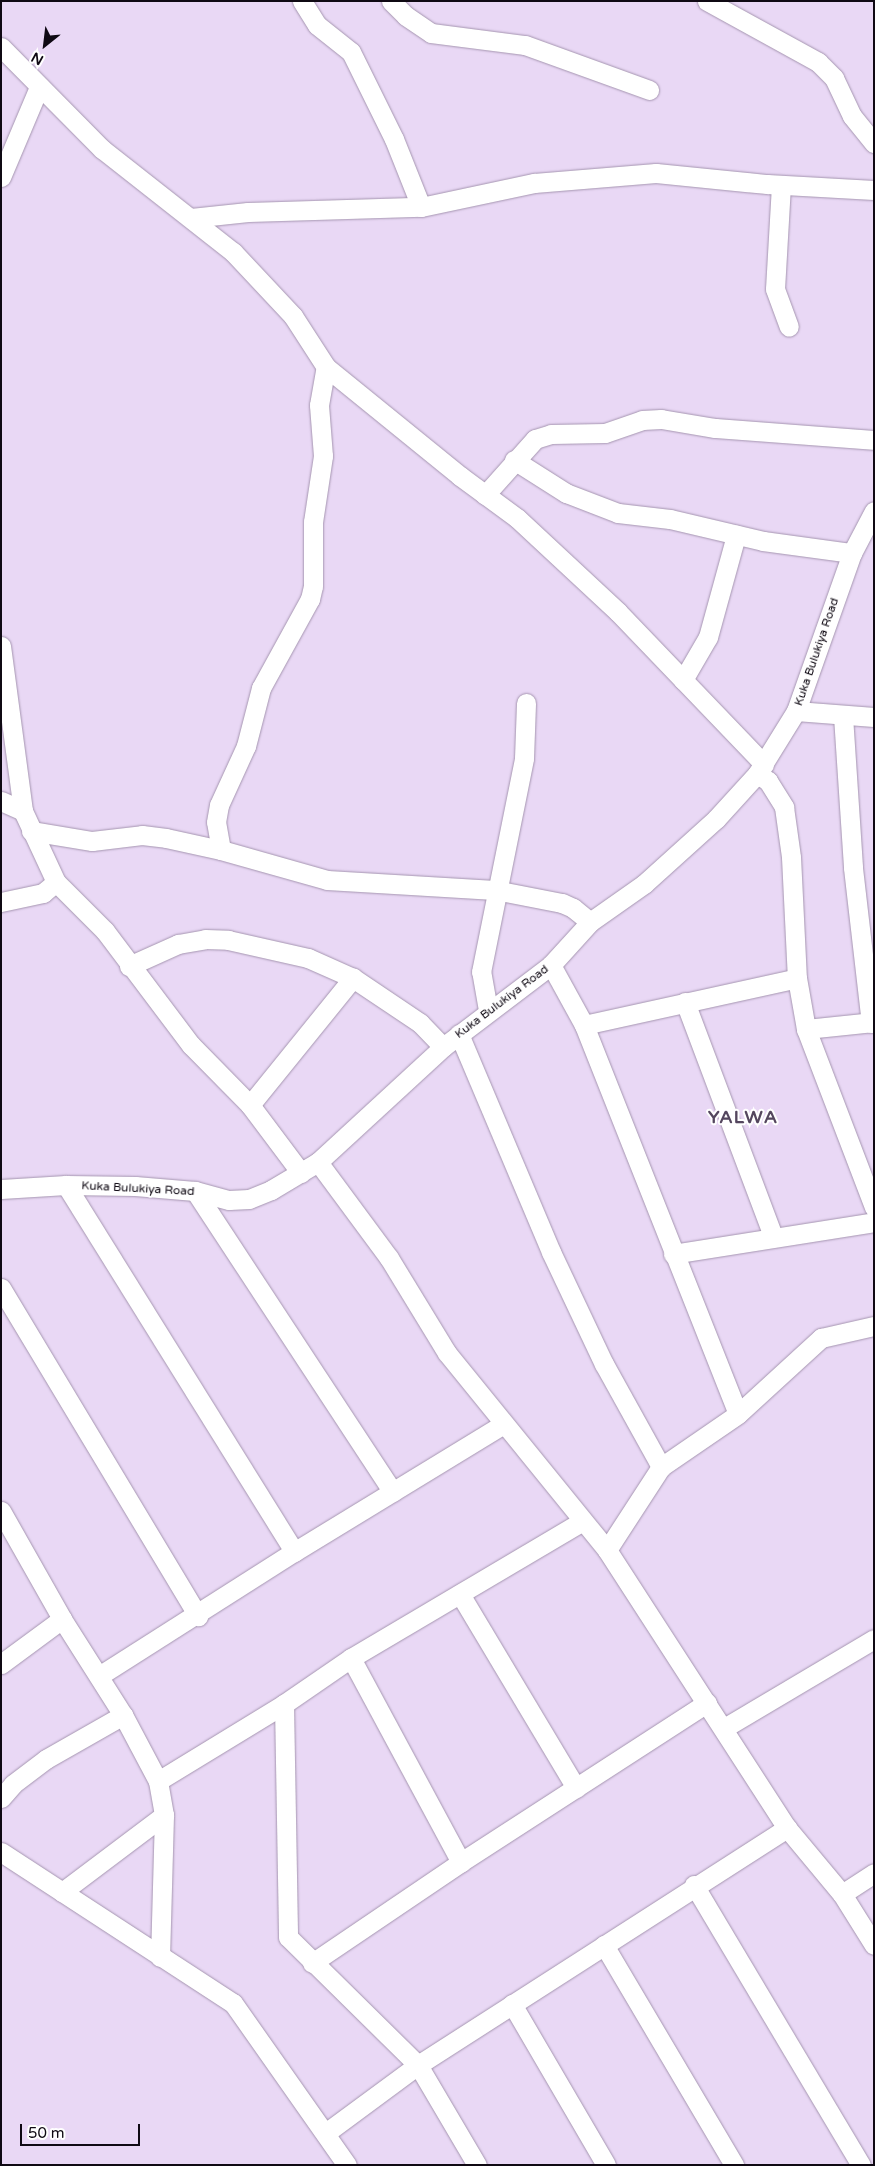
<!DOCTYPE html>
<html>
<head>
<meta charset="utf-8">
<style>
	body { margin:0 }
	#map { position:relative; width:875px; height:2166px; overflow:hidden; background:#e9d8f5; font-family:"Varela Round",sans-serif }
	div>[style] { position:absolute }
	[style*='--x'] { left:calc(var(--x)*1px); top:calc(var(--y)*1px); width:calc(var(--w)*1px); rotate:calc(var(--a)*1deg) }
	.roads { filter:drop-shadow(0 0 1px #a595b0) drop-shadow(0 0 1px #a595b0) }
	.minor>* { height:19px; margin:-9.5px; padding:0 9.5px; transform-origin:9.5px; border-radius:9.5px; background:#fff }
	span { translate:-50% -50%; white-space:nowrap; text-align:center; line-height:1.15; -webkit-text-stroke:4px #fff; paint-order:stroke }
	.street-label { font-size:12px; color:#0f0913 }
	.district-label { font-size:18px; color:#54465e; font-weight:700; letter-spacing:1px }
	.frame { position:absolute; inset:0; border:2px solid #0f0913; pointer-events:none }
	.north { position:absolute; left:20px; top:20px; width:50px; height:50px; -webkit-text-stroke:4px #fff; paint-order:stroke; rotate:209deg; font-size:14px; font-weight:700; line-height:20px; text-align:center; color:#0f0913 }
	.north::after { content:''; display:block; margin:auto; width:18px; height:22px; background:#0f0913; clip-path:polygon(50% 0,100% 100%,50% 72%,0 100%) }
	.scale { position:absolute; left:20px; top:2124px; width:120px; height:22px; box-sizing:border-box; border:2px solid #0f0913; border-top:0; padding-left:6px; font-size:15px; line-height:18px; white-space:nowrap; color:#0f0913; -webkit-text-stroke:4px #fff; paint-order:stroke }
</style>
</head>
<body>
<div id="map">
	<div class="roads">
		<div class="minor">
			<div style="--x:302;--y:1;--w:28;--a:58"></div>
			<div style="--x:317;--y:25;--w:43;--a:38.5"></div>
			<div style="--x:351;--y:52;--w:97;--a:63.7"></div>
			<div style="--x:394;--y:139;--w:73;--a:68.3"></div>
			<div style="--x:391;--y:1;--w:21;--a:45"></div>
			<div style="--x:406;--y:16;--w:30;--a:34"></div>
			<div style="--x:431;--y:33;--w:95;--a:7.3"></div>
			<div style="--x:525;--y:45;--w:132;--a:19.9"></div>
			<div style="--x:707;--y:1;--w:127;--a:28.8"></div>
			<div style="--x:818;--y:62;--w:23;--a:45"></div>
			<div style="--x:834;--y:78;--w:42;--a:64.7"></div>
			<div style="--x:852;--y:116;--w:35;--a:51"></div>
			<div style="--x:1;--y:47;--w:144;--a:45.3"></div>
			<div style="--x:102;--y:149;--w:167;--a:38.2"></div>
			<div style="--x:233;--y:252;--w:88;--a:46.8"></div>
			<div style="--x:293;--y:316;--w:61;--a:57.1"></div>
			<div style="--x:326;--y:367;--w:173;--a:39.1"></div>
			<div style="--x:460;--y:476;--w:71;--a:36.4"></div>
			<div style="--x:517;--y:518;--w:138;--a:42.9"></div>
			<div style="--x:618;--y:612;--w:211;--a:46.2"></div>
			<div style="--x:1;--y:177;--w:98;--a:-67.1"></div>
			<div style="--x:781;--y:185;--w:104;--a:93.3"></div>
			<div style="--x:775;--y:289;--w:40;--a:69.8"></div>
			<div style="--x:191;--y:218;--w:57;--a:-6"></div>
			<div style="--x:248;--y:212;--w:173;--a:-1.7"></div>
			<div style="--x:421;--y:207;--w:116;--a:-12"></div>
			<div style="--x:534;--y:183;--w:122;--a:-4.7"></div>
			<div style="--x:656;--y:173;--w:112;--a:5.7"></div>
			<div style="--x:767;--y:184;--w:107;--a:3.2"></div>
			<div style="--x:514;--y:460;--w:62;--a:32.4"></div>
			<div style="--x:566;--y:493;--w:56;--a:21"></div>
			<div style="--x:618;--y:513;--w:52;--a:6.6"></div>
			<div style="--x:670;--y:519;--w:96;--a:13.3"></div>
			<div style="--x:763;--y:541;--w:90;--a:7.7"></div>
			<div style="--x:485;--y:495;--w:75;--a:-48.2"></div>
			<div style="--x:535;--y:439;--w:17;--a:-17"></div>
			<div style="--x:551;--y:434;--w:54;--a:-1.1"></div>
			<div style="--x:605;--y:433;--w:39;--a:-19"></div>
			<div style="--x:642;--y:420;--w:19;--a:-3"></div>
			<div style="--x:661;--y:419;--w:55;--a:9.5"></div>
			<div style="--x:715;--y:428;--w:159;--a:4.3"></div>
			<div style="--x:1;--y:646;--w:166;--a:82.4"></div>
			<div style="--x:23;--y:811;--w:78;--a:65.1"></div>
			<div style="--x:56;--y:882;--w:69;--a:45"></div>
			<div style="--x:105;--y:931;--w:143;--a:53"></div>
			<div style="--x:191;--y:1045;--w:84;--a:45.5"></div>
			<div style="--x:250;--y:1105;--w:85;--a:53.1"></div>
			<div style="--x:683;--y:680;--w:50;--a:-59.8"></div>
			<div style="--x:708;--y:637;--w:106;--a:-74.6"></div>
			<div style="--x:796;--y:711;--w:78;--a:4.4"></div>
			<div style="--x:843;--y:716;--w:152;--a:86.2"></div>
			<div style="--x:853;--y:868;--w:156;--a:83.4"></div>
			<div style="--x:757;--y:774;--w:13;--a:32"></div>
			<div style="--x:768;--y:781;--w:31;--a:58"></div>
			<div style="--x:784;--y:807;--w:50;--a:82"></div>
			<div style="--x:791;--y:857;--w:121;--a:87.2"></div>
			<div style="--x:797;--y:978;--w:52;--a:80"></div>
			<div style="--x:806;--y:1029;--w:191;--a:69.1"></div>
			<div style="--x:1;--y:801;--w:24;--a:24"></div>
			<div style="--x:31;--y:831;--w:62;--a:9.3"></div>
			<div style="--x:92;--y:841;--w:50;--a:-6.8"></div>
			<div style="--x:142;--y:835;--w:24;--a:7"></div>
			<div style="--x:166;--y:838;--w:56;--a:12.3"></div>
			<div style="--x:221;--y:850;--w:110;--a:15.8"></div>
			<div style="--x:327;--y:880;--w:168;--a:3.4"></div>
			<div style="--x:495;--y:890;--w:68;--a:11"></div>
			<div style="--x:562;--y:903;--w:12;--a:24"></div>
			<div style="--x:573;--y:908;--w:22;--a:39"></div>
			<div style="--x:221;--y:850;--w:28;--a:-100"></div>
			<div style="--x:216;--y:822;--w:17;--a:-80"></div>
			<div style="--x:219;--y:805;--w:65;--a:-65.4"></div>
			<div style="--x:246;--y:746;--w:60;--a:-75.5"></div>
			<div style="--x:261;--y:688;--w:102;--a:-61.2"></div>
			<div style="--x:310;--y:599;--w:13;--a:-77"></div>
			<div style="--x:313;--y:586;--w:64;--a:-90"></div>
			<div style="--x:313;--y:522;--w:67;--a:-81.4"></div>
			<div style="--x:323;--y:456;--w:51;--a:-94.5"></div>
			<div style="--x:319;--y:405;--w:39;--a:-80"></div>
			<div style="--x:1;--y:902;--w:43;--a:-12.1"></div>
			<div style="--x:43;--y:893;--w:17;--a:-40"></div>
			<div style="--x:551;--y:965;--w:68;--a:61.2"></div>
			<div style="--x:584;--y:1025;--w:418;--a:68.4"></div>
			<div style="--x:129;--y:966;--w:54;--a:-24.2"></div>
			<div style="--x:178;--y:944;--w:27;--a:-10"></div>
			<div style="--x:205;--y:939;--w:23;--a:2"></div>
			<div style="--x:228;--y:940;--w:82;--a:12.7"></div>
			<div style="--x:308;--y:958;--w:49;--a:24"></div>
			<div style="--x:353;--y:978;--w:81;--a:33.9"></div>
			<div style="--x:420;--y:1023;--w:33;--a:46"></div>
			<div style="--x:685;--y:1002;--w:250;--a:69.4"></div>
			<div style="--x:488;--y:1010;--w:39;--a:-100"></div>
			<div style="--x:481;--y:972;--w:218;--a:-78.6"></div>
			<div style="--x:524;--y:758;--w:55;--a:-87.9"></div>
			<div style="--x:584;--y:1025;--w:218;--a:-12.4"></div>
			<div style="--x:806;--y:1029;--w:68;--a:-5.9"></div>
			<div style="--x:459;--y:1034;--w:237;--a:67.1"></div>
			<div style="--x:551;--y:1252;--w:124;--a:64.7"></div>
			<div style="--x:604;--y:1364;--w:118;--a:61"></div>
			<div style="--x:250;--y:1105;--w:164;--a:-51"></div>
			<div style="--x:318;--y:1162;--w:119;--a:53.5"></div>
			<div style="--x:389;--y:1258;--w:111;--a:58.6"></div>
			<div style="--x:447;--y:1353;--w:254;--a:50.9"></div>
			<div style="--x:607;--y:1550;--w:331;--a:57.1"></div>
			<div style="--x:787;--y:1828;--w:86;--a:50.2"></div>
			<div style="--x:842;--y:1894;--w:60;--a:57.9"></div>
			<div style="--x:66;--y:1185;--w:432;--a:58.1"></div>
			<div style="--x:1;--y:1189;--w:65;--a:-3.5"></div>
			<div style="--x:66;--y:1185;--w:69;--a:0.8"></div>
			<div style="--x:135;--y:1186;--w:60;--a:4.8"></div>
			<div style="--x:195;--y:1191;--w:35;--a:15"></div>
			<div style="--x:229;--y:1200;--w:20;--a:-3"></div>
			<div style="--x:249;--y:1199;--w:24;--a:-22"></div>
			<div style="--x:271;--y:1190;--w:55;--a:-30.8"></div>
			<div style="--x:318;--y:1162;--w:170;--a:-42.6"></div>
			<div style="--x:443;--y:1047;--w:136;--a:-37.2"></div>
			<div style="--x:551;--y:965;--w:58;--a:-47.8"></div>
			<div style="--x:590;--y:922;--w:66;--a:-35.1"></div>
			<div style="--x:644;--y:884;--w:97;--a:-42.1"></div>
			<div style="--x:716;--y:819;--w:61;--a:-47.7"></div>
			<div style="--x:757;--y:774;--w:74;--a:-58.2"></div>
			<div style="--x:796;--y:711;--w:168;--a:-70.5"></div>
			<div style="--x:852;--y:553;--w:47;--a:-62.4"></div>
			<div style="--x:195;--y:1191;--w:360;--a:56.7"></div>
			<div style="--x:673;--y:1254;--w:204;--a:-9"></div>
			<div style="--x:1;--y:1288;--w:383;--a:59"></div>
			<div style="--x:1;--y:1511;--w:124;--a:60.5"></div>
			<div style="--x:62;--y:1619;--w:114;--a:57.6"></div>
			<div style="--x:123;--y:1715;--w:75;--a:62.1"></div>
			<div style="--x:158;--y:1781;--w:35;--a:80"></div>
			<div style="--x:164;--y:1815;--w:142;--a:91.6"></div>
			<div style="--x:607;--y:1550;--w:99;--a:-57"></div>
			<div style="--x:661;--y:1467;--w:93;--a:-34.5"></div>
			<div style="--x:738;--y:1414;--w:113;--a:-42.5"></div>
			<div style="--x:821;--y:1338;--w:54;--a:-12.8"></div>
			<div style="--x:460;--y:1594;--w:226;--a:59.1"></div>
			<div style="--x:351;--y:1658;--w:232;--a:61.7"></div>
			<div style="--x:1;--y:1664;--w:76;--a:-36.4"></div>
			<div style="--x:99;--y:1676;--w:231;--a:-32.5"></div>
			<div style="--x:294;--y:1552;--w:244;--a:-31.4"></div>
			<div style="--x:284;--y:1704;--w:233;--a:89"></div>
			<div style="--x:288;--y:1937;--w:182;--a:44.6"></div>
			<div style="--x:418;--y:2065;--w:116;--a:59.5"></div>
			<div style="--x:724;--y:1728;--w:174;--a:-30.7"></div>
			<div style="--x:158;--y:1781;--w:148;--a:-31.4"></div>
			<div style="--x:284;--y:1704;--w:81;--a:-34.5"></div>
			<div style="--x:351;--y:1658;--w:269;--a:-30.6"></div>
			<div style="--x:1;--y:1798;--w:18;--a:-49"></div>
			<div style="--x:13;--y:1784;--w:41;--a:-37.1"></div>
			<div style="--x:46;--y:1759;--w:89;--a:-29.7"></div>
			<div style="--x:1;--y:1852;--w:277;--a:33.1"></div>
			<div style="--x:233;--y:2003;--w:198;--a:54.9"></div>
			<div style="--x:694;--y:1885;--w:326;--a:59.2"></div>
			<div style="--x:62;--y:1892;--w:128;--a:-37"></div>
			<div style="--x:842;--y:1894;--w:38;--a:-33"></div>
			<div style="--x:604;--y:1945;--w:256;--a:59.4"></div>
			<div style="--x:312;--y:1963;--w:180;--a:-34.1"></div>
			<div style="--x:461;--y:1862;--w:293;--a:-32.9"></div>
			<div style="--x:512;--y:2004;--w:186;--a:59.7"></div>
			<div style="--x:327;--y:2132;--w:113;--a:-36.4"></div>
			<div style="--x:418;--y:2065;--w:439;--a:-32.7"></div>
		</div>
	</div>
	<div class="street-label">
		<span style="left:817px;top:652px;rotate:-71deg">Kuka Bulukiya Road</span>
		<span style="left:502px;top:1002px;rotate:-37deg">Kuka Bulukiya Road</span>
		<span style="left:138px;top:1189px;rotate:3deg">Kuka Bulukiya Road</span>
	</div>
	<div class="district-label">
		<span style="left:743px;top:1117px">YALWA</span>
	</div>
	<div class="frame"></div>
	<div class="north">N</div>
	<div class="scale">50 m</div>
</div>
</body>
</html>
